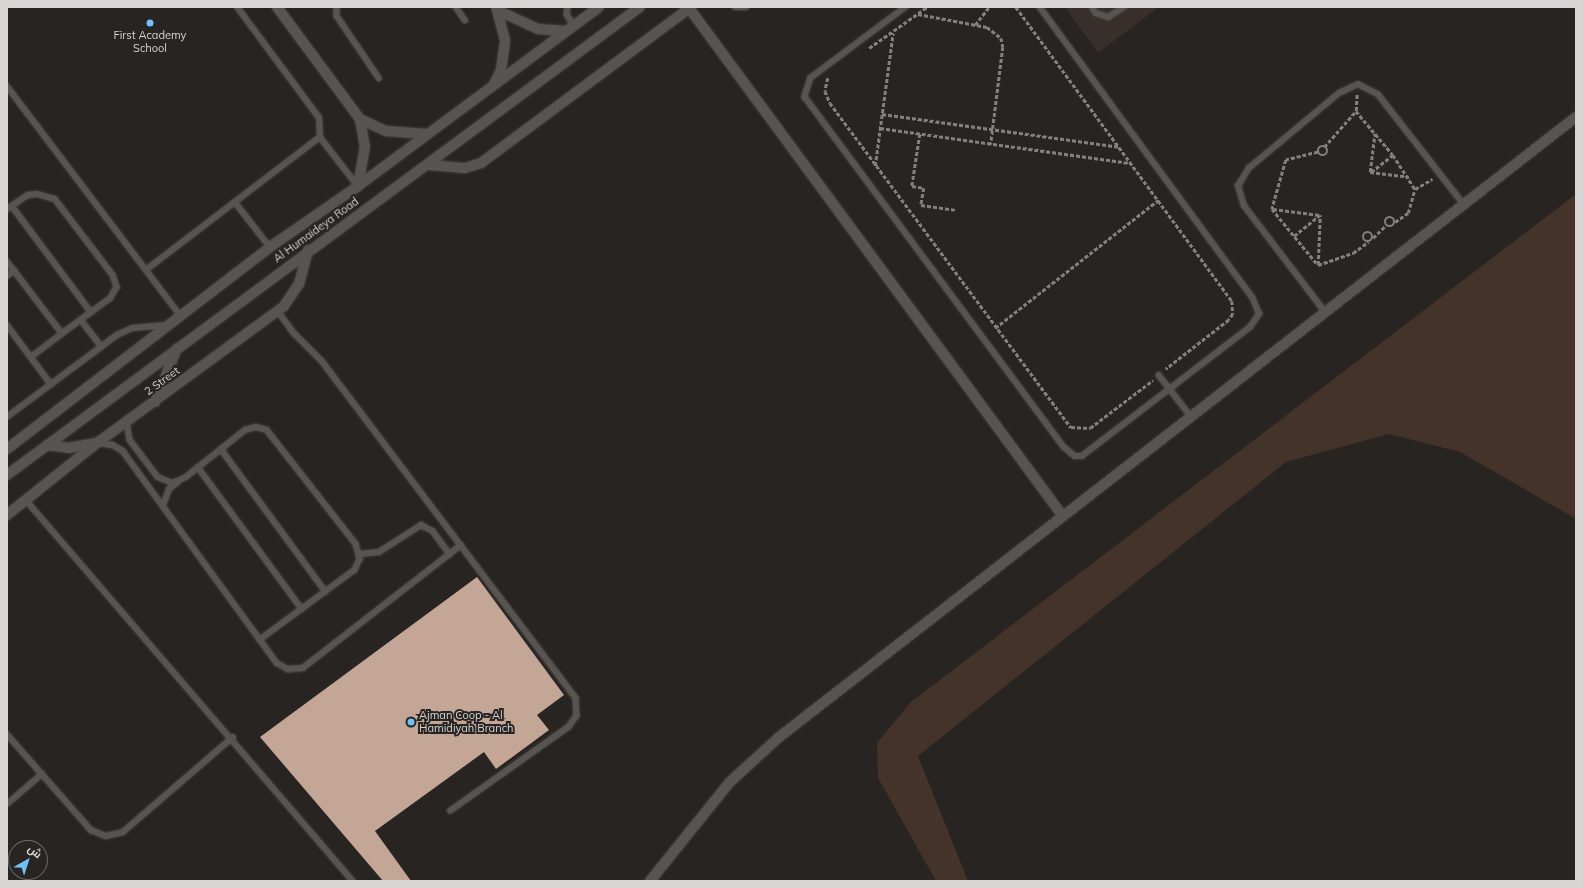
<!DOCTYPE html>
<html>
<head>
<meta charset="utf-8">
<style>
	body { margin:0 }
	#map { position:relative; width:1583px; height:888px; overflow:hidden; background:#282422; font-family:Mulish,Cairo,sans-serif }
	div>[style] { position:absolute }
	[style*='--x'] { left:calc(var(--x)*1px); top:calc(var(--y)*1px); width:calc(var(--w)*1px); rotate:calc(var(--a)*1deg) }
	.built>* { inset:0; background:#382f2a }
	.green>* { inset:0; background:#443329 }
	.building>* { inset:0; background:#c3a696 }
	.path>* { height:2.5px; margin-top:-1.25px; transform-origin:0; background:repeating-linear-gradient(90deg,#83807e 0 4px,transparent 0 6px) }
	.path>.ring { margin:-1.25px; padding:0; box-sizing:content-box; background:none; border:2.5px solid #83807e; border-radius:50% }
	.roads { filter:drop-shadow(0 0 1px #444140) drop-shadow(0 0 1px #444140) }
	.service>* { height:5.5px; margin:-2.75px; padding:0 2.75px; transform-origin:2.75px; border-radius:2.75px; background:#585452 }
	.minor>* { height:10px; margin:-5px; padding:0 5px; transform-origin:5px; border-radius:5px; background:#585452 }
	.tertiary>* { height:10px; margin:-5px; padding:0 5px; transform-origin:5px; border-radius:5px; background:#585452 }
	.dots>* { width:11px; height:11px; translate:-50% -50%; box-sizing:border-box; border:2px solid #282422; border-radius:50% }
	span { translate:-50% -50%; white-space:nowrap; text-align:center; line-height:1.15; -webkit-text-stroke:4px #282422; paint-order:stroke }
	.poi-label { font-size:11px; color:#d7d4d3 }
	.left { translate:0 -50%; text-align:left }
	.street-label { font-size:11px; color:#d7d4d3 }
	.frame { position:absolute; inset:0; border:8px solid #d7d4d3; pointer-events:none }
	.north { position:absolute; left:8px; top:840px; width:40px; height:40px; box-sizing:border-box; background:#282422; border:1px solid #6e6a69; border-radius:50%; rotate:39deg; font-size:11px; font-weight:700; line-height:16px; text-align:center; color:#d7d4d3 }
	.north::after { content:''; display:block; margin:auto; width:14px; height:18px; background:#70c1f4; clip-path:polygon(50% 0,100% 100%,50% 72%,0 100%) }
</style>
</head>
<body>
<div id="map">
	<div class="built">
		<div style="clip-path:polygon(1065px 7px,1159px 7px,1098px 53px)"></div>
	</div>
	<div class="green">
		<div style="clip-path:polygon(1576px 194px,1576px 519px,1460px 452px,1389px 434px,1286px 462px,918px 756px,968px 881px,936px 881px,878px 778px,877px 743px,911px 702px)"></div>
	</div>
	<div class="building">
		<div style="clip-path:polygon(477px 577px,564px 695px,537px 715px,549px 730px,496px 769px,484px 752px,375px 831px,411px 881px,383px 881px,260px 737px)"></div>
	</div>
	<div class="path">
		<div style="--x:1016;--y:7;--w:365;--a:53.7"></div>
		<div style="--x:1232;--y:301;--w:13;--a:86"></div>
		<div style="--x:1233;--y:314;--w:7;--a:124"></div>
		<div style="--x:1229;--y:320;--w:80;--a:142.1"></div>
		<div style="--x:918;--y:14;--w:70;--a:10.7"></div>
		<div style="--x:987;--y:27;--w:18;--a:38"></div>
		<div style="--x:1001;--y:38;--w:9;--a:77"></div>
		<div style="--x:1003;--y:47;--w:98;--a:97.1"></div>
		<div style="--x:975;--y:25;--w:23;--a:-52"></div>
		<div style="--x:869;--y:48;--w:71;--a:-35.3"></div>
		<div style="--x:828;--y:78;--w:13;--a:103"></div>
		<div style="--x:825;--y:91;--w:13;--a:67"></div>
		<div style="--x:830;--y:103;--w:404;--a:53.4"></div>
		<div style="--x:1071;--y:427;--w:19;--a:3"></div>
		<div style="--x:1090;--y:428;--w:79;--a:-37.3"></div>
		<div style="--x:1356;--y:111;--w:17;--a:-87"></div>
		<div style="--x:882;--y:114;--w:239;--a:7.9"></div>
		<div style="--x:880;--y:128;--w:252;--a:8"></div>
		<div style="--x:920;--y:134;--w:53;--a:98.7"></div>
		<div style="--x:912;--y:186;--w:12;--a:9"></div>
		<div style="--x:924;--y:188;--w:17;--a:100"></div>
		<div style="--x:921;--y:205;--w:35;--a:8"></div>
		<div class="ring" style="left:1318px;top:146px;width:7.5px;height:7.5px"></div>
		<div style="--x:1324;--y:147;--w:48;--a:-48.4"></div>
		<div style="--x:1356;--y:111;--w:57;--a:49.9"></div>
		<div style="--x:1393;--y:155;--w:40;--a:57.1"></div>
		<div style="--x:1318;--y:152;--w:33;--a:166"></div>
		<div style="--x:1286;--y:160;--w:51;--a:105.9"></div>
		<div style="--x:1272;--y:209;--w:72;--a:50.6"></div>
		<div style="--x:1318;--y:265;--w:37;--a:-19"></div>
		<div style="--x:1353;--y:253;--w:19;--a:-36"></div>
		<div style="--x:875;--y:166;--w:134;--a:-82.3"></div>
		<div style="--x:1370;--y:172;--w:39;--a:-83"></div>
		<div style="--x:1370;--y:172;--w:39;--a:7"></div>
		<div style="--x:1371;--y:172;--w:28;--a:-38"></div>
		<div style="--x:1273;--y:209;--w:47;--a:7.3"></div>
		<div class="ring" style="left:1385px;top:217px;width:7.5px;height:7.5px"></div>
		<div style="--x:1395;--y:222;--w:16;--a:-35"></div>
		<div style="--x:1408;--y:213;--w:25;--a:-74"></div>
		<div style="--x:1415;--y:189;--w:20;--a:-30"></div>
		<div class="ring" style="left:1363px;top:232px;width:7.5px;height:7.5px"></div>
		<div style="--x:1294;--y:236;--w:33;--a:-39"></div>
		<div style="--x:1373;--y:238;--w:18;--a:-45"></div>
		<div style="--x:1318;--y:265;--w:50;--a:-87.7"></div>
		<div style="--x:995;--y:328;--w:207;--a:-38.1"></div>
	</div>
	<div class="roads">
		<div class="service">
			<div style="--x:337;--y:7;--w:9;--a:90"></div>
			<div style="--x:337;--y:16;--w:75;--a:55.9"></div>
			<div style="--x:456;--y:7;--w:16;--a:55"></div>
			<div style="--x:568;--y:7;--w:7;--a:98"></div>
			<div style="--x:567;--y:14;--w:14;--a:60"></div>
			<div style="--x:735;--y:7;--w:11;--a:0"></div>
			<div style="--x:906;--y:7;--w:119;--a:143.2"></div>
			<div style="--x:811;--y:78;--w:20;--a:108"></div>
			<div style="--x:805;--y:97;--w:435;--a:53.5"></div>
			<div style="--x:1064;--y:447;--w:14;--a:39"></div>
			<div style="--x:1075;--y:456;--w:7;--a:0"></div>
			<div style="--x:1082;--y:456;--w:212;--a:-37.5"></div>
			<div style="--x:1250;--y:327;--w:16;--a:-55"></div>
			<div style="--x:1259;--y:314;--w:16;--a:-112"></div>
			<div style="--x:1253;--y:299;--w:362;--a:-126.2"></div>
			<div style="--x:1092;--y:7;--w:7;--a:56"></div>
			<div style="--x:1096;--y:13;--w:13;--a:18"></div>
			<div style="--x:1108;--y:17;--w:19;--a:-32"></div>
			<div style="--x:7;--y:86;--w:287;--a:52.9"></div>
			<div style="--x:320;--y:137;--w:62;--a:52.2"></div>
			<div style="--x:235;--y:202;--w:57;--a:52.1"></div>
			<div style="--x:12;--y:206;--w:132;--a:53.3"></div>
			<div style="--x:7;--y:209;--w:25;--a:-34"></div>
			<div style="--x:28;--y:195;--w:9;--a:-6"></div>
			<div style="--x:37;--y:194;--w:19;--a:16"></div>
			<div style="--x:55;--y:199;--w:96;--a:52.7"></div>
			<div style="--x:113;--y:275;--w:13;--a:72"></div>
			<div style="--x:117;--y:287;--w:13;--a:119"></div>
			<div style="--x:111;--y:298;--w:61;--a:143.7"></div>
			<div style="--x:62;--y:334;--w:91;--a:-127.4"></div>
			<div style="--x:146;--y:270;--w:219;--a:-37.4"></div>
			<div style="--x:320;--y:137;--w:19;--a:-93"></div>
			<div style="--x:319;--y:118;--w:138;--a:-126.5"></div>
			<div style="--x:7;--y:276;--w:9;--a:-36"></div>
			<div style="--x:278;--y:311;--w:29;--a:54"></div>
			<div style="--x:295;--y:334;--w:38;--a:45"></div>
			<div style="--x:322;--y:361;--w:422;--a:53"></div>
			<div style="--x:576;--y:698;--w:18;--a:87"></div>
			<div style="--x:577;--y:716;--w:14;--a:126"></div>
			<div style="--x:569;--y:727;--w:145;--a:144.6"></div>
			<div style="--x:1324;--y:311;--w:132;--a:-127.3"></div>
			<div style="--x:1244;--y:206;--w:21;--a:-107"></div>
			<div style="--x:1238;--y:186;--w:21;--a:-59"></div>
			<div style="--x:1249;--y:168;--w:117;--a:-39.8"></div>
			<div style="--x:1339;--y:93;--w:21;--a:-25"></div>
			<div style="--x:1358;--y:84;--w:22;--a:27"></div>
			<div style="--x:1378;--y:94;--w:138;--a:52.1"></div>
			<div style="--x:81;--y:320;--w:33;--a:52"></div>
			<div style="--x:7;--y:325;--w:74;--a:53.3"></div>
			<div style="--x:31;--y:357;--w:39;--a:-37"></div>
			<div style="--x:1159;--y:375;--w:51;--a:52.2"></div>
			<div style="--x:7;--y:417;--w:137;--a:-36.7"></div>
			<div style="--x:117;--y:335;--w:17;--a:-24"></div>
			<div style="--x:133;--y:328;--w:33;--a:-5"></div>
			<div style="--x:127;--y:422;--w:18;--a:81"></div>
			<div style="--x:130;--y:440;--w:46;--a:52.9"></div>
			<div style="--x:158;--y:477;--w:16;--a:22"></div>
			<div style="--x:173;--y:483;--w:14;--a:-25"></div>
			<div style="--x:186;--y:477;--w:75;--a:-38.5"></div>
			<div style="--x:245;--y:430;--w:11;--a:-15"></div>
			<div style="--x:256;--y:427;--w:11;--a:15"></div>
			<div style="--x:267;--y:430;--w:145;--a:52"></div>
			<div style="--x:356;--y:544;--w:16;--a:75"></div>
			<div style="--x:360;--y:559;--w:12;--a:114"></div>
			<div style="--x:355;--y:570;--w:118;--a:143.6"></div>
			<div style="--x:98;--y:443;--w:15;--a:8"></div>
			<div style="--x:113;--y:445;--w:12;--a:31"></div>
			<div style="--x:123;--y:451;--w:262;--a:54"></div>
			<div style="--x:277;--y:663;--w:13;--a:29"></div>
			<div style="--x:288;--y:669;--w:15;--a:-4"></div>
			<div style="--x:303;--y:668;--w:200;--a:-37.9"></div>
			<div style="--x:221;--y:449;--w:177;--a:53.7"></div>
			<div style="--x:198;--y:467;--w:176;--a:53.8"></div>
			<div style="--x:26;--y:500;--w:502;--a:49.36"></div>
			<div style="--x:163;--y:505;--w:17;--a:-69"></div>
			<div style="--x:169;--y:489;--w:11;--a:-38"></div>
			<div style="--x:360;--y:554;--w:19;--a:-6"></div>
			<div style="--x:379;--y:552;--w:50;--a:-32.7"></div>
			<div style="--x:421;--y:525;--w:13;--a:27"></div>
			<div style="--x:433;--y:531;--w:29;--a:54"></div>
			<div style="--x:7;--y:734;--w:128;--a:48.8"></div>
			<div style="--x:91;--y:830;--w:16;--a:22"></div>
			<div style="--x:106;--y:836;--w:17;--a:-13"></div>
			<div style="--x:123;--y:832;--w:145;--a:-40.8"></div>
			<div style="--x:7;--y:804;--w:46;--a:-40.6"></div>
		</div>
		<div class="minor">
			<div style="--x:277;--y:7;--w:139;--a:53.5"></div>
			<div style="--x:360;--y:119;--w:27;--a:80"></div>
			<div style="--x:365;--y:146;--w:41;--a:99.9"></div>
			<div style="--x:689;--y:8;--w:629;--a:53.66"></div>
			<div style="--x:499;--y:11;--w:43;--a:24.8"></div>
			<div style="--x:538;--y:29;--w:28;--a:4"></div>
			<div style="--x:494;--y:84;--w:16;--a:-63"></div>
			<div style="--x:501;--y:70;--w:30;--a:-82"></div>
			<div style="--x:505;--y:40;--w:34;--a:-105"></div>
			<div style="--x:360;--y:119;--w:29;--a:25"></div>
			<div style="--x:386;--y:131;--w:41;--a:4.2"></div>
			<div style="--x:429;--y:165;--w:36;--a:5"></div>
			<div style="--x:465;--y:168;--w:17;--a:-17"></div>
			<div style="--x:481;--y:163;--w:262;--a:-36.6"></div>
			<div style="--x:7;--y:515;--w:115;--a:-38.7"></div>
			<div style="--x:97;--y:443;--w:232;--a:-36.2"></div>
			<div style="--x:284;--y:306;--w:27;--a:-56"></div>
			<div style="--x:299;--y:284;--w:35;--a:-75"></div>
			<div style="--x:650;--y:881;--w:127;--a:-51.1"></div>
			<div style="--x:730;--y:782;--w:65;--a:-42.5"></div>
			<div style="--x:778;--y:738;--w:1011;--a:-37.89"></div>
		</div>
		<div class="tertiary">
			<div style="--x:155;--y:402;--w:58;--a:-67.8"></div>
			<div style="--x:47;--y:445;--w:21;--a:8"></div>
			<div style="--x:68;--y:448;--w:29;--a:-10"></div>
			<div style="--x:7;--y:449;--w:332;--a:-37.5"></div>
			<div style="--x:270;--y:247;--w:107;--a:-34.7"></div>
			<div style="--x:358;--y:186;--w:300;--a:-36.6"></div>
			<div style="--x:7;--y:475;--w:787;--a:-36.48"></div>
		</div>
	</div>
	<div class="dots">
		<div style="left:150px;top:23px;background:#70c1f4"></div>
		<div style="left:411px;top:722px;background:#70c1f4"></div>
	</div>
	<div class="poi-label">
		<span style="left:150px;top:42px">First Academy<br>School</span>
		<span class="left" style="left:419px;top:722px">Ajman Coop - Al<br>Hamidiyah Branch</span>
	</div>
	<div class="street-label">
		<span style="left:316px;top:230px;rotate:-36deg">Al Humaideya Road</span>
		<span style="left:162px;top:381px;rotate:-36deg">2 Street</span>
	</div>
	<div class="frame"></div>
	<div class="north">ش</div>
</div>
</body>
</html>
